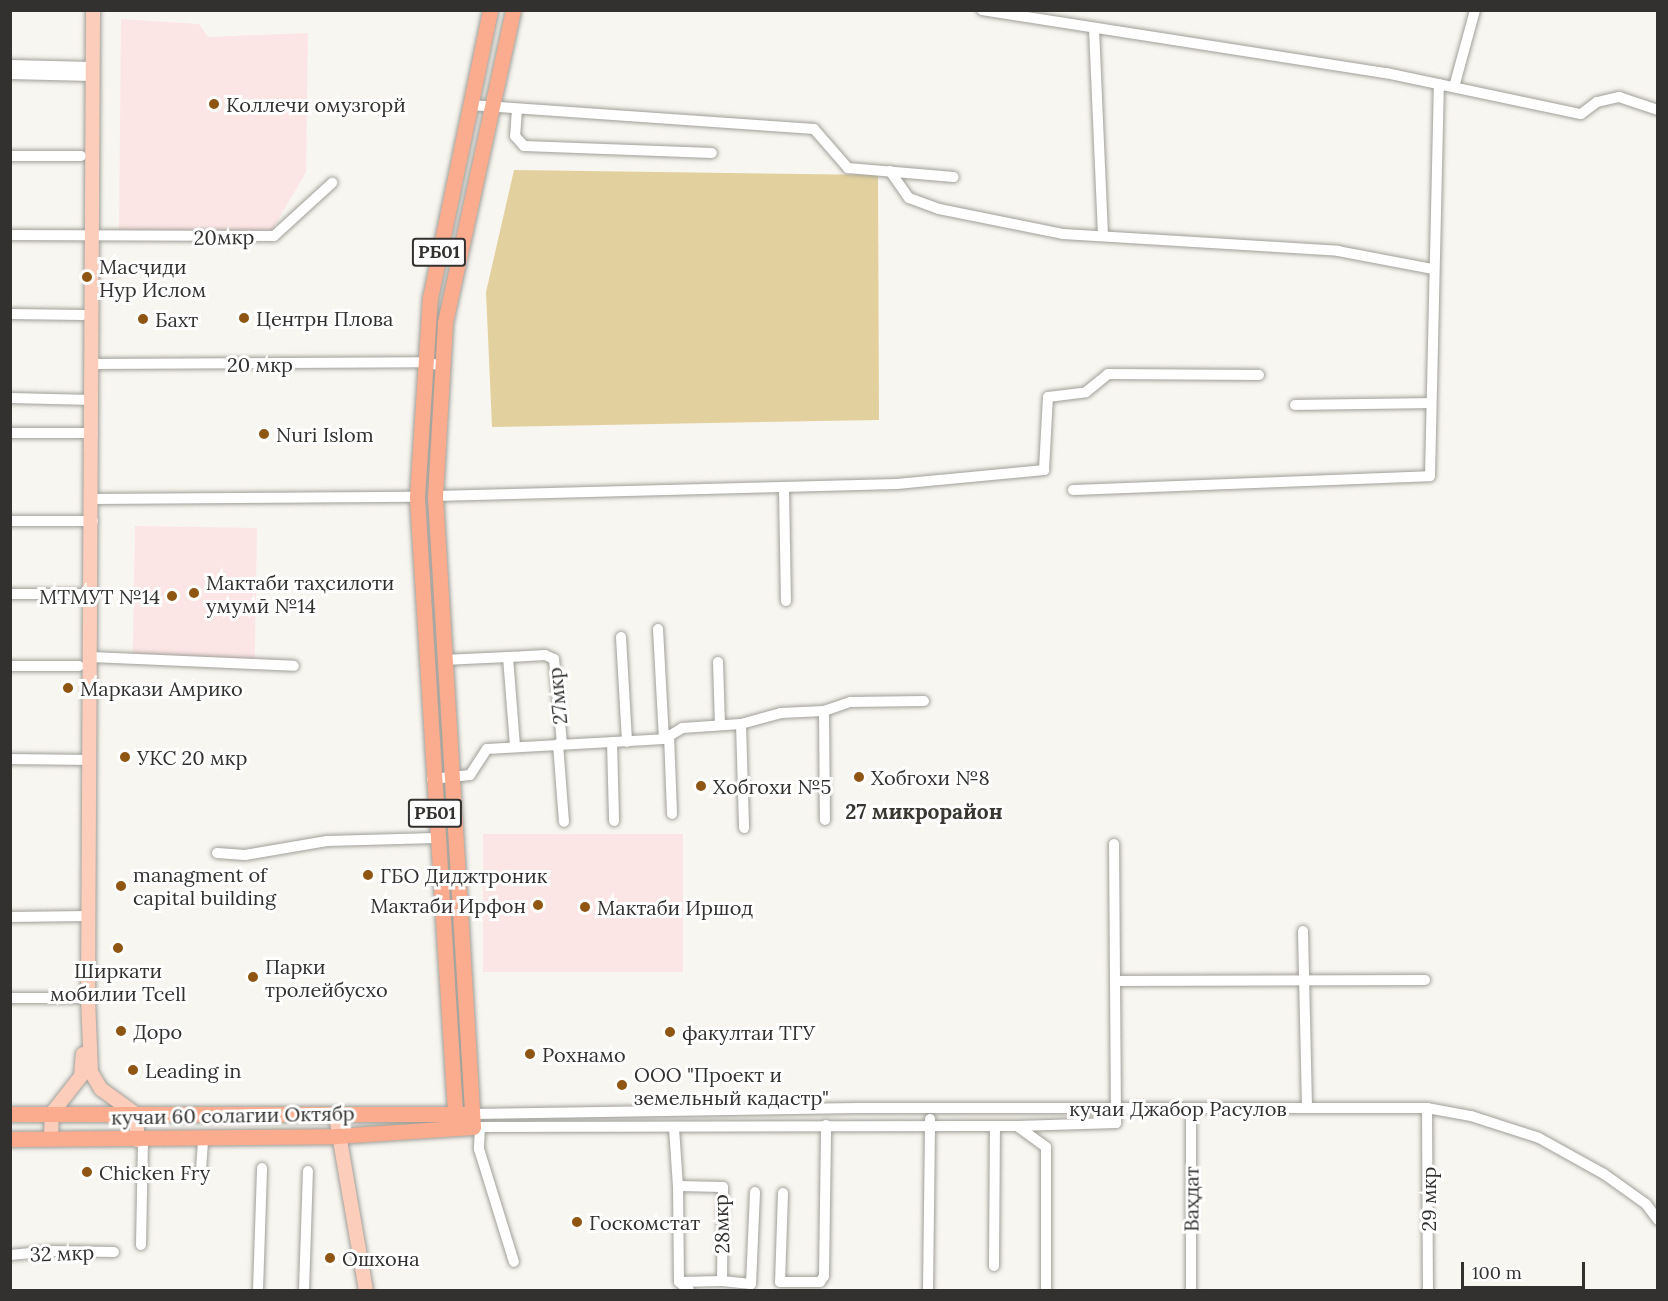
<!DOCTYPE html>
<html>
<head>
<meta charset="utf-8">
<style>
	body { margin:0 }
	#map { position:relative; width:1668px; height:1301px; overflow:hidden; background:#f8f6f0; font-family:Lora,serif }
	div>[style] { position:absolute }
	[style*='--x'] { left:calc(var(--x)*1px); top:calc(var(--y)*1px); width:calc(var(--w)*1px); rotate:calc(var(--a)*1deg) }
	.education>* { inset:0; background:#fce6e5; transform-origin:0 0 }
	.green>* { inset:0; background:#e2d19e }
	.roads { filter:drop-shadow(0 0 2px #a09f99) drop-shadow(0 0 2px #a09f99) }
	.minor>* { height:10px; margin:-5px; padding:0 5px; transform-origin:5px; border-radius:5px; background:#fff }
	.major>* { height:14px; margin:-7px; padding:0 7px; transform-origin:7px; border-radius:7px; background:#fdcdbb }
	.highway>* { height:15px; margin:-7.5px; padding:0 7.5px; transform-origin:7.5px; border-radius:7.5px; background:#fbac8e }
	.dots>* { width:16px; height:16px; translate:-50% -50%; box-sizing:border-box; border:3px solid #fff; border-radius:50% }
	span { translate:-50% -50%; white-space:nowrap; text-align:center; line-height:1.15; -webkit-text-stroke:6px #fff; paint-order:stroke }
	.shield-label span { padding:2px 4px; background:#fff; border:2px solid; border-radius:4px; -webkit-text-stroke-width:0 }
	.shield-label { font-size:18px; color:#32312f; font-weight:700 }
	.poi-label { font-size:20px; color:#32312f }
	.left { translate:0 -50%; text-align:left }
	.right { translate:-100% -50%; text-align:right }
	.street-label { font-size:20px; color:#32312f }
	.neighbourhood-label { font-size:21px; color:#383732; font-weight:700 }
	.frame { position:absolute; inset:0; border:12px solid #32312f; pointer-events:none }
	.scale { position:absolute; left:1461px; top:1262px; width:124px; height:27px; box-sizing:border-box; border:3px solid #32312f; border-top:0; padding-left:8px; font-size:18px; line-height:21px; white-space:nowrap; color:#32312f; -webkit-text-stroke:4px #fff; paint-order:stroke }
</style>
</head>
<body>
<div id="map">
	<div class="education">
		<div style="clip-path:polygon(121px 19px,199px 24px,208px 37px,308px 33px,306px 172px,270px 234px,119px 231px)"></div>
		<div style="left:135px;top:526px;width:122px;height:131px;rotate:1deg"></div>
		<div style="left:683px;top:834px;width:138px;height:200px;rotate:90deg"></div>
	</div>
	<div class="green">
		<div style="clip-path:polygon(514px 170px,878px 175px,879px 420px,492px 427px,486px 292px)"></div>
	</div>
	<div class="roads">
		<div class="minor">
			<div style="--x:982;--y:10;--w:409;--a:8.9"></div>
			<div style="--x:1386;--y:73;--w:199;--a:11.9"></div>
			<div style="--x:1581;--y:114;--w:20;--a:-37"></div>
			<div style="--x:1597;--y:102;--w:23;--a:-13"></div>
			<div style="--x:1619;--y:97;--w:41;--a:18.4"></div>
			<div style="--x:1094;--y:29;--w:206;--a:87.5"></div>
			<div style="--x:10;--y:65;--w:82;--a:1.4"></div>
			<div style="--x:10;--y:74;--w:82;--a:1.4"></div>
			<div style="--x:1454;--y:87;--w:80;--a:-74.7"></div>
			<div style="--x:470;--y:105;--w:345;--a:4"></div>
			<div style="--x:814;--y:129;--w:52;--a:48.9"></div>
			<div style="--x:848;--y:168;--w:106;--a:4.9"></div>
			<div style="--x:517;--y:109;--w:27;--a:94"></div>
			<div style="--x:515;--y:136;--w:13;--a:48"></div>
			<div style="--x:524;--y:146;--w:188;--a:2.1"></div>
			<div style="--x:10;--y:156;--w:71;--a:0"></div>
			<div style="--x:890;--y:171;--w:33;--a:55"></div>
			<div style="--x:909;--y:198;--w:32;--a:20"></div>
			<div style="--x:939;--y:209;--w:126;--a:11.4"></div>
			<div style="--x:1063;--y:234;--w:276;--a:3.5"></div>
			<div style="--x:1338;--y:251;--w:96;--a:10.8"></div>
			<div style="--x:10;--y:235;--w:264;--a:0.2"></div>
			<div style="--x:274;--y:236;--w:79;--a:-42.4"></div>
			<div style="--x:10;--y:314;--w:73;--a:0.8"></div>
			<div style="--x:92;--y:364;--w:333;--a:-0.3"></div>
			<div style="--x:425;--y:362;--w:18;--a:13"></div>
			<div style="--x:10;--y:398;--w:83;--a:1.4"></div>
			<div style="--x:1295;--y:405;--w:136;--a:-0.8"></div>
			<div style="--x:10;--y:433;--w:83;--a:0"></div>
			<div style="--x:784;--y:489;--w:112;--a:89"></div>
			<div style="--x:1073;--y:490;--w:357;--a:-2.2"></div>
			<div style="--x:1430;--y:476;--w:392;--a:-88.7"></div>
			<div style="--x:435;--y:496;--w:462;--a:-1.5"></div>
			<div style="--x:897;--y:484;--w:148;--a:-5.4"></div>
			<div style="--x:1044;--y:470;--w:73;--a:-86.9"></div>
			<div style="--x:1048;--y:397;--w:38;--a:-7"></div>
			<div style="--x:1086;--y:392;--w:28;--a:-39"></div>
			<div style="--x:1108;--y:374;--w:151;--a:0.4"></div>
			<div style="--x:93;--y:499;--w:324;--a:-0.4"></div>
			<div style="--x:10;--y:521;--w:83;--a:0"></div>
			<div style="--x:10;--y:594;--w:82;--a:0"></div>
			<div style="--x:658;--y:629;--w:110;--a:86.9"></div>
			<div style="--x:621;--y:637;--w:105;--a:86.7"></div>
			<div style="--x:91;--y:657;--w:203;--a:2.5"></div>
			<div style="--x:508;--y:657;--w:37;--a:-3"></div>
			<div style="--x:545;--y:655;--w:10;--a:24"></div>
			<div style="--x:554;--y:659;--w:85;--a:84.6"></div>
			<div style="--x:443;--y:660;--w:65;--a:-2.6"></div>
			<div style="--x:508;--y:657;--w:88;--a:85.5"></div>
			<div style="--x:718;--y:662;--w:62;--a:88.2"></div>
			<div style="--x:10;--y:666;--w:69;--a:0"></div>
			<div style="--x:824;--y:711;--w:109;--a:89.5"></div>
			<div style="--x:741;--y:724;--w:104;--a:88.3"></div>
			<div style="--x:669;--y:735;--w:79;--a:87.8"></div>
			<div style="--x:612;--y:742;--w:79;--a:88.5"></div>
			<div style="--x:558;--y:744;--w:78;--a:85.6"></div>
			<div style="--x:10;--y:759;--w:80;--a:0.7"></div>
			<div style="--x:432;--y:779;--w:38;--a:-6"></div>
			<div style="--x:470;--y:775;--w:31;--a:-57"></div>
			<div style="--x:487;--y:749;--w:177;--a:-3.2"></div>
			<div style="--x:664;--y:739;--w:21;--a:-31"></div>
			<div style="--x:682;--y:728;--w:59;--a:-3.9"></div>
			<div style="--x:741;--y:724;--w:41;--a:-15.4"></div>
			<div style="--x:781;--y:713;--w:43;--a:-2.7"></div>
			<div style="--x:824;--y:711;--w:28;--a:-19"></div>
			<div style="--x:850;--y:702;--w:74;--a:-0.8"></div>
			<div style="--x:217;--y:853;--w:28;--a:4"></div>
			<div style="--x:245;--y:855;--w:83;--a:-9.7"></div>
			<div style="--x:327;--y:841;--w:109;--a:-1.6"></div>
			<div style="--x:10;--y:917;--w:78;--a:-0.7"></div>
			<div style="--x:1303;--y:931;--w:176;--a:88.7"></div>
			<div style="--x:1115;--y:981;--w:310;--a:-0.2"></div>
			<div style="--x:10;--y:998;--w:78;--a:0"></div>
			<div style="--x:1191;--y:1108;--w:182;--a:90"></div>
			<div style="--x:1427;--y:1108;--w:182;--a:89.7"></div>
			<div style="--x:473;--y:1114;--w:384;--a:-0.9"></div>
			<div style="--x:857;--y:1108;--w:570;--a:0"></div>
			<div style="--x:1427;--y:1108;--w:45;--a:10.3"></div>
			<div style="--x:1471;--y:1116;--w:71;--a:17.9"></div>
			<div style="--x:1539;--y:1138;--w:74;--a:29"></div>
			<div style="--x:1604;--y:1174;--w:52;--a:35.5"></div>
			<div style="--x:1646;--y:1204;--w:20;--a:53"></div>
			<div style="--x:1017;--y:1126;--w:99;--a:-1.7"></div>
			<div style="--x:1116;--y:1123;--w:279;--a:-90.4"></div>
			<div style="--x:473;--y:1127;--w:544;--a:-0.11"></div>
			<div style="--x:1017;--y:1126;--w:36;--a:36"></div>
			<div style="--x:1046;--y:1147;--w:143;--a:90"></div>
			<div style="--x:480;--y:1127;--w:22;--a:93"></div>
			<div style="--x:479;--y:1149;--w:118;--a:72.8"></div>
			<div style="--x:674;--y:1128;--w:58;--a:86.1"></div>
			<div style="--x:201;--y:1170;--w:31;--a:-86"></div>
			<div style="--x:783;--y:1193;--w:89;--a:91.9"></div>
			<div style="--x:780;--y:1282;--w:40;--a:0"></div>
			<div style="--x:820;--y:1282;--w:7;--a:-56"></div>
			<div style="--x:824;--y:1276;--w:151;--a:-89.2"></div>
			<div style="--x:141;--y:1245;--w:105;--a:-88.9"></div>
			<div style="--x:10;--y:1255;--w:42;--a:-5.4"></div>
			<div style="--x:52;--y:1251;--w:62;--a:0.9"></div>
			<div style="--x:994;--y:1266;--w:140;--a:-89.6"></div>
			<div style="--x:680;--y:1282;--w:42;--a:-1.4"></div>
			<div style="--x:258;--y:1290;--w:122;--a:-88.1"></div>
			<div style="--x:304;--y:1290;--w:119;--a:-88.1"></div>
			<div style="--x:689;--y:1290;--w:13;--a:-141"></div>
			<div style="--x:679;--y:1282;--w:96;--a:-90.6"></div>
			<div style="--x:678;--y:1186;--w:45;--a:1.3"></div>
			<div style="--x:723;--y:1187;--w:94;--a:90.6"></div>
			<div style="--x:722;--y:1281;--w:29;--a:6"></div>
			<div style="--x:751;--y:1284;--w:92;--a:-87.5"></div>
			<div style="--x:928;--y:1290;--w:171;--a:-89.3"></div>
		</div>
		<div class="major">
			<div style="--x:93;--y:10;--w:988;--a:90.29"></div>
			<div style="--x:88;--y:998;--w:74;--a:87.7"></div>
			<div style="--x:91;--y:1072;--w:20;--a:60"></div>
			<div style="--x:101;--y:1089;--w:44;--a:35.8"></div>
			<div style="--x:137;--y:1115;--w:25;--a:90"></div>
			<div style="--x:336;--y:1117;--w:176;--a:80.2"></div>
			<div style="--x:51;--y:1138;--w:25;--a:-88"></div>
			<div style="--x:52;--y:1113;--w:47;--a:-51.9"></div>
			<div style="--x:81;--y:1076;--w:22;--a:-85"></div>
		</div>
		<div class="highway">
			<div style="--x:10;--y:1114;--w:454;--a:0"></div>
			<div style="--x:456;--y:1128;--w:632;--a:-93.54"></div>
			<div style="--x:417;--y:497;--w:199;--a:-86.3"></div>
			<div style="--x:430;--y:298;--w:294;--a:-78.2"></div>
			<div style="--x:10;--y:1139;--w:326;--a:-0.5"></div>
			<div style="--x:336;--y:1136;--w:137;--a:-3.8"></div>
			<div style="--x:473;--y:1127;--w:632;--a:-93.45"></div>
			<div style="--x:435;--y:496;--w:174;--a:-86.7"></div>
			<div style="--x:445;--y:322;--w:319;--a:-77.7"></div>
		</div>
	</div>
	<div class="dots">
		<div style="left:214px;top:104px;background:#8f5512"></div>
		<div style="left:87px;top:277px;background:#8f5512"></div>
		<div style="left:244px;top:318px;background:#8f5512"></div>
		<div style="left:143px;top:319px;background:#8f5512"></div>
		<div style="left:264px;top:434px;background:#8f5512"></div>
		<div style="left:194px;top:593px;background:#8f5512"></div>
		<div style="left:172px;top:596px;background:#8f5512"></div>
		<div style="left:68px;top:688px;background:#8f5512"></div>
		<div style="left:125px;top:757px;background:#8f5512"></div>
		<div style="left:859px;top:777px;background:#8f5512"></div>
		<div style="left:701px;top:786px;background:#8f5512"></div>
		<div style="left:368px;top:875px;background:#8f5512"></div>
		<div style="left:121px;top:886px;background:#8f5512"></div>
		<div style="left:538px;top:905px;background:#8f5512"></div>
		<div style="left:585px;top:907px;background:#8f5512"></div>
		<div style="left:118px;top:948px;background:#8f5512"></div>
		<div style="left:253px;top:977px;background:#8f5512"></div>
		<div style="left:121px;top:1031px;background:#8f5512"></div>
		<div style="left:670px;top:1032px;background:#8f5512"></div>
		<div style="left:530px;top:1054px;background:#8f5512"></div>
		<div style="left:133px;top:1070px;background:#8f5512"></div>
		<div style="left:622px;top:1085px;background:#8f5512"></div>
		<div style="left:87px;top:1172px;background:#8f5512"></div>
		<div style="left:577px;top:1222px;background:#8f5512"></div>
		<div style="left:330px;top:1258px;background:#8f5512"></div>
	</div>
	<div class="shield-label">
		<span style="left:439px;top:252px">РБ01</span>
		<span style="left:435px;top:813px">РБ01</span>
	</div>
	<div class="poi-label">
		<span class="left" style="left:226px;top:104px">Коллечи омузгорй</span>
		<span class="left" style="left:99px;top:278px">Масҷиди<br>Нур Ислом</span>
		<span class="left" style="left:256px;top:318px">Центрн Плова</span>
		<span class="left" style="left:155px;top:319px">Бахт</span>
		<span class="left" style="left:276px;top:434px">Nuri Islom</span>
		<span class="left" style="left:206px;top:594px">Мактаби таҳсилоти<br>умумӣ №14</span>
		<span class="right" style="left:160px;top:596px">МТМУТ №14</span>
		<span class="left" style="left:80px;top:688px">Маркази Амрико</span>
		<span class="left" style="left:137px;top:757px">УКС 20 мкр</span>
		<span class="left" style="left:871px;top:777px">Хобгохи №8</span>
		<span class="left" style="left:713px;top:786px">Хобгохи №5</span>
		<span class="left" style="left:133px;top:886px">managment of<br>capital building</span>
		<span class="left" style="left:380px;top:875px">ГБО Диджтроник</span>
		<span class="right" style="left:526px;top:905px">Мактаби Ирфон</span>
		<span class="left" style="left:597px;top:907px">Мактаби Иршод</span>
		<span class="left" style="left:265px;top:978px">Парки<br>тролейбусхо</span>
		<span style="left:118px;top:982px">Ширкати<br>мобилии Tcell</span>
		<span class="left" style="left:133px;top:1031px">Доро</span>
		<span class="left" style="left:682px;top:1032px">факултаи ТГУ</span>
		<span class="left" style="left:542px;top:1054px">Рохнамо</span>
		<span class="left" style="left:145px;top:1070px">Leading in</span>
		<span class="left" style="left:634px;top:1086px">ООО "Проект и<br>земельный кадастр"</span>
		<span class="left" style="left:99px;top:1172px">Chicken Fry</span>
		<span class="left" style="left:589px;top:1222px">Госкомстат</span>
		<span class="left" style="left:342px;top:1258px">Ошхона</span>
	</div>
	<div class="street-label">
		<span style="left:224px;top:237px;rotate:-1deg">20мкр</span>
		<span style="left:260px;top:364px">20 мкр</span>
		<span style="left:557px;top:696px;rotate:-96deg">27мкр</span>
		<span style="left:1178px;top:1108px">кучаи Джабор Расулов</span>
		<span style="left:233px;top:1115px;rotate:-1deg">кучаи 60 солагии Октябр</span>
		<span style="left:1191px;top:1199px;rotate:-90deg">Ваҳдат</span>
		<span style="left:1428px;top:1199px;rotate:-90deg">29 мкр</span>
		<span style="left:721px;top:1224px;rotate:-92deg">28мкр</span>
		<span style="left:62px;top:1253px;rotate:-2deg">32 мкр</span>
	</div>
	<div class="neighbourhood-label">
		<span style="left:924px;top:812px">27 микрорайон</span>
	</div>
	<div class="frame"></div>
	<div class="scale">100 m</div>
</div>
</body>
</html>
